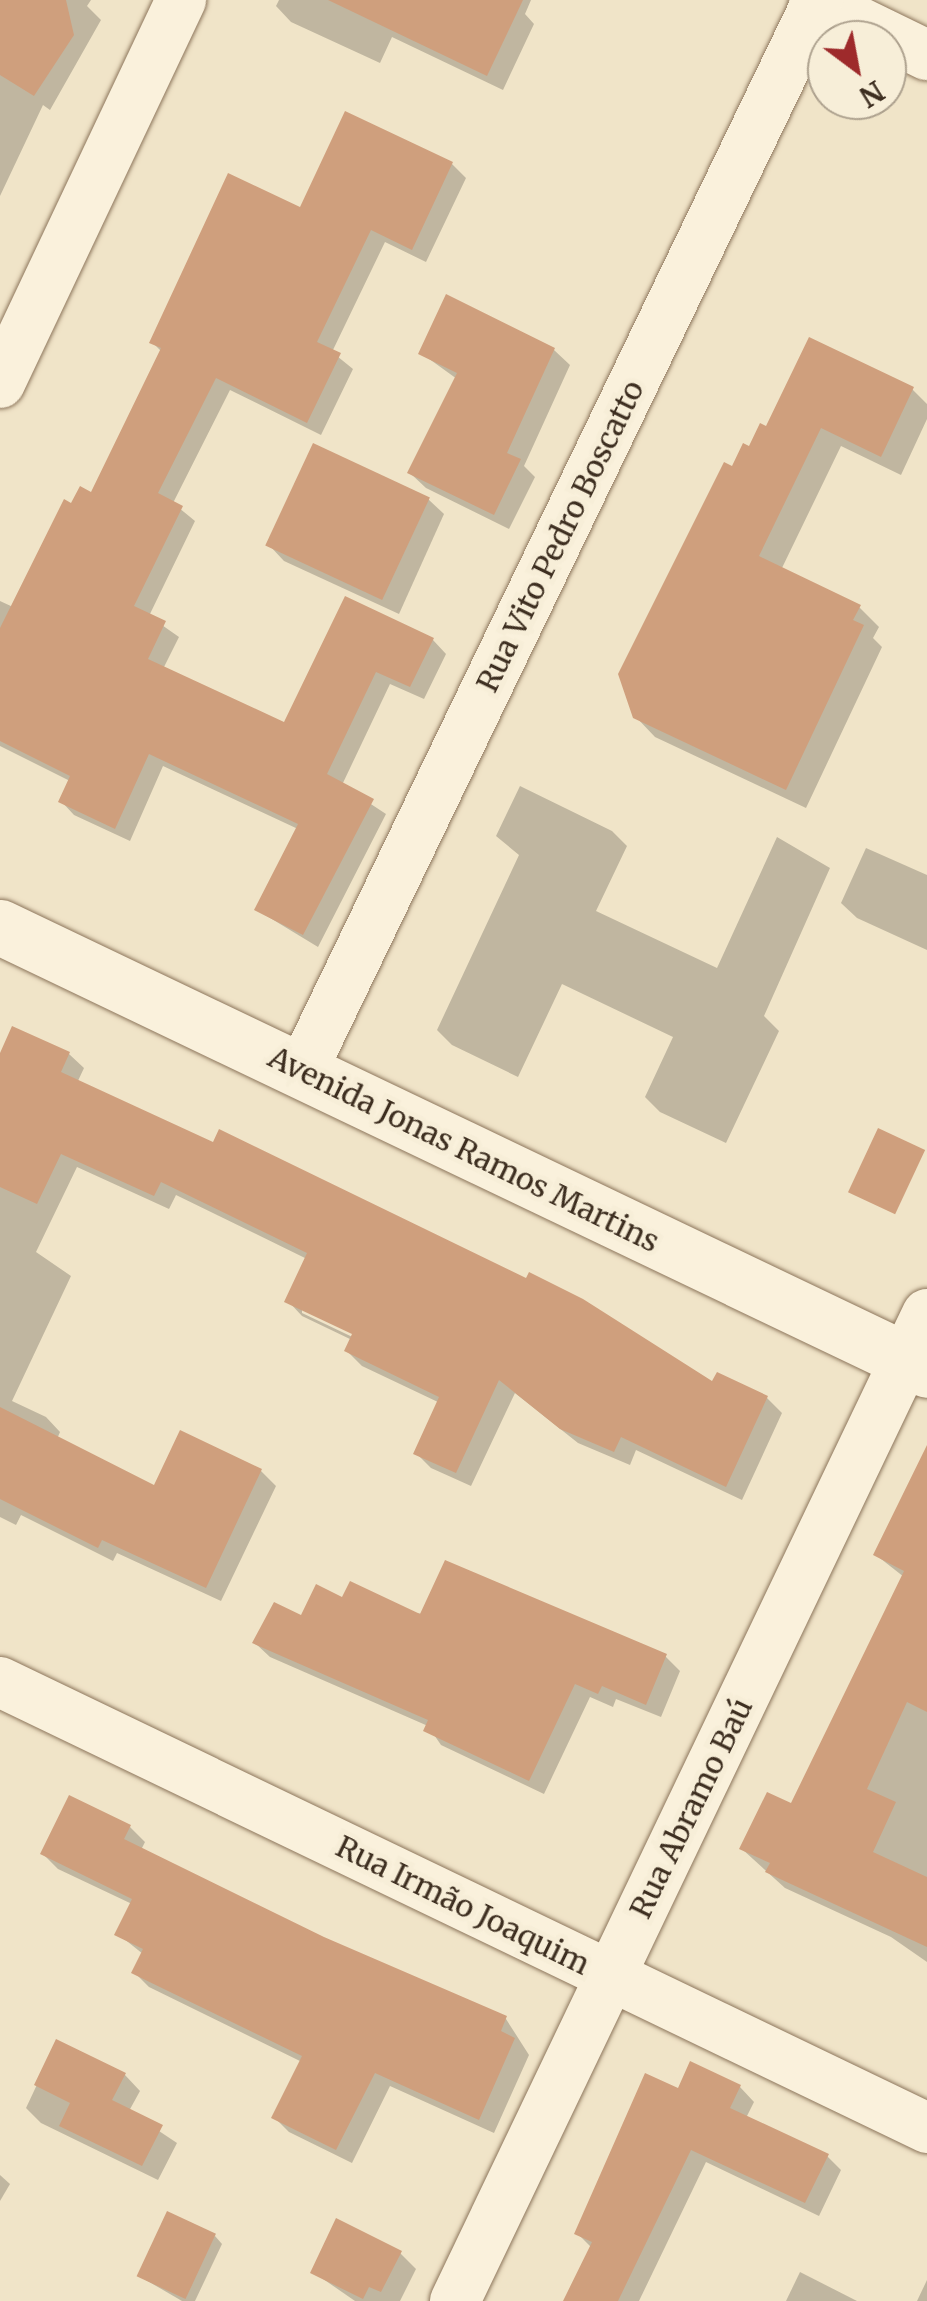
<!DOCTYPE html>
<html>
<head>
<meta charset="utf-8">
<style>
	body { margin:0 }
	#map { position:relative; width:927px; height:2301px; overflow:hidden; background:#f0e4c8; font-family:Merriweather,serif }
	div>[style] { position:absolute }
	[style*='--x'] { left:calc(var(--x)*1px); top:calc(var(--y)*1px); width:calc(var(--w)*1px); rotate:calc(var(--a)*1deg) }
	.shadow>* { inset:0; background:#0003 }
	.building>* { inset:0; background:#cf9f7d; transform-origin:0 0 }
	.roads { filter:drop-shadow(0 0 2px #8d765c) drop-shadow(0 0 2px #8d765c) }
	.street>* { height:50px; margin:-25px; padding:0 25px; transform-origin:25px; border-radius:25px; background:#faf1dc }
	.secondary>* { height:55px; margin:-27.5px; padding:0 27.5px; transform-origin:27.5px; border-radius:27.5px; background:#faf1dc }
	span { translate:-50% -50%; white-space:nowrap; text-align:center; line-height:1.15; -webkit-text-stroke:10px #f7eed8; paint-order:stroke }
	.street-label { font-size:30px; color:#3d2e20 }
	.north { position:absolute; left:807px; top:20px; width:100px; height:100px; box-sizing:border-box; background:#f7eed8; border:2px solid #ada18e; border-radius:50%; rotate:148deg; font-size:28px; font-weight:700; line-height:40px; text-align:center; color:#3d2e20 }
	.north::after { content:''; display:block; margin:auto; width:35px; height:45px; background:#9e2a2b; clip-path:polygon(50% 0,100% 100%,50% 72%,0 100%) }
</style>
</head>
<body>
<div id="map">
	<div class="shadow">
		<div style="clip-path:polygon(0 0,91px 0,87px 6px,101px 20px,50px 110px,43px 105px,0 196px)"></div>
		<div style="clip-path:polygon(279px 0,531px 0,525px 14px,534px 24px,503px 90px,392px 37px,380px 63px,291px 22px,276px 6px)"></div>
		<div style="clip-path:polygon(452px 164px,466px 178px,426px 262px,385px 242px,332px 352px,353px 369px,321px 435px,230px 390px,173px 503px,195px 521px,149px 616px,179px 637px,163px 669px,285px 726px,346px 599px,433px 640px,446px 654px,424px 699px,390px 684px,342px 785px,386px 814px,318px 947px,257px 910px,298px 829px,163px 766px,130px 841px,74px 815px,61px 801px,70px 781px,0 746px,0 601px,13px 607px,72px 506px,93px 495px,162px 352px,152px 342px,301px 211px)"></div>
		<div style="clip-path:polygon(554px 350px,570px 365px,524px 466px,535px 477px,509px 529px,426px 488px,410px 473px,457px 379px,421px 353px)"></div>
		<div style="clip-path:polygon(912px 389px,927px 404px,927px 419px,901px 475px,841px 446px,781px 570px,859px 607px,879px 627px,873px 638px,882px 647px,806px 808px,655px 737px,635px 716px,733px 469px,750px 449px,768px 430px)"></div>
		<div style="clip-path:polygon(428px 499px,444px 514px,399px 614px,284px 561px,269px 545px)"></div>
		<div style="clip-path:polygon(520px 786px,612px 831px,627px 846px,596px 911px,717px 968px,777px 837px,830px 868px,764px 1016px,779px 1031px,726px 1143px,660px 1112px,645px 1097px,673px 1037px,562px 984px,518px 1077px,452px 1045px,437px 1030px,519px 855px,496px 836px)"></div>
		<div style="clip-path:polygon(866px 848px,927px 875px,927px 950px,857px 918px,841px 903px)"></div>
		<div style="clip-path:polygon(evenodd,69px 1054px,84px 1068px,77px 1083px,713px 1385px,767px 1398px,782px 1413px,742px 1500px,636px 1450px,630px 1465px,578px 1443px,515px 1393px,471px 1486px,431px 1468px,416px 1453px,440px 1403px,362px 1366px,347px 1351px,352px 1340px,302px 1316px,288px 1301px,307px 1259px,176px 1195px,169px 1209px,77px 1167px,36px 1252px,71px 1276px,12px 1401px,46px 1417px,60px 1432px,57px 1439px,155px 1488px,261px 1471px,276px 1486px,221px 1601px,117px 1553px,113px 1561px,21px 1515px,16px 1525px,0 1517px,0 1059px,69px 1054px,302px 1307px,365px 1337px,363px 1342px,302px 1313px,302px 1307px)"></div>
		<div style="clip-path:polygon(927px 1494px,927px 1962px,891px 1937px,785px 1888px,742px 1849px,792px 1806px,904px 1577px,876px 1555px)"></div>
		<div style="clip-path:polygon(343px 1600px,666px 1657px,680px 1671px,661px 1717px,616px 1699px,613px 1707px,590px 1697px,544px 1794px,441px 1745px,428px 1726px,270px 1657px,255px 1643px)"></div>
		<div style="clip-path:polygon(130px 1827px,145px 1842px,141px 1850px,323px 1940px,506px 2019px,529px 2055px,494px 2133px,390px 2086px,352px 2163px,289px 2132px,274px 2117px,302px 2062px,149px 1987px,134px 1972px,143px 1954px,118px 1934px,132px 1904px,58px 1869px,43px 1854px)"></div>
		<div style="clip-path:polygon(57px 2042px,125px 2075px,140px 2091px,129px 2111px,177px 2143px,158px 2180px,41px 2123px,26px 2108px)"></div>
		<div style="clip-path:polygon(740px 2087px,754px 2102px,746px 2118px,827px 2156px,841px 2170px,819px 2216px,706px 2162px,639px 2301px,565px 2301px,592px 2248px,577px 2233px,679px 2091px)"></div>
		<div style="clip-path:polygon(0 2175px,10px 2184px,0 2201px)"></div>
		<div style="clip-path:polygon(215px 2236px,222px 2244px,195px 2301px,182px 2301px,139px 2276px)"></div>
		<div style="clip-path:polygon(400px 2253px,416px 2269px,400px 2301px,355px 2301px,313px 2272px)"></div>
		<div style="clip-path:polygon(800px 2272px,857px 2301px,786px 2301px)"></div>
		<div style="clip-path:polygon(927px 2280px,927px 2301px,917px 2301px)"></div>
	</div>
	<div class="building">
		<div style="clip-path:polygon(0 0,66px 0,74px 35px,34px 96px,0 75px)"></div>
		<div style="clip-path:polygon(328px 0,523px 0,487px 76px)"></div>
		<div style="clip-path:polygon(345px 111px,453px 162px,412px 250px,371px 230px,317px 342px,341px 353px,307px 423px,216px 378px,158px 493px,183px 506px,134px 606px,166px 621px,148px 659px,284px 722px,345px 596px,434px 638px,410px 687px,376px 672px,327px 774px,374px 799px,303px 935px,254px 910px,298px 824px,149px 754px,115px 829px,58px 802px,70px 776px,0 741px,0 628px,64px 499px,71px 503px,80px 486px,91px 492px,161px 348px,149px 343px,228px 173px,300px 207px)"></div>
		<div style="clip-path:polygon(446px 294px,555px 348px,507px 453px,521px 459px,494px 515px,407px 473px,457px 373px,418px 354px)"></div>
		<div style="clip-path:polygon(809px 337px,914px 387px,881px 457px,821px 428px,759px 556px,861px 605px,853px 620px,864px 625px,786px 790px,633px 718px,618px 674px,724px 462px,732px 466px,743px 443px,749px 446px,760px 423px,766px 426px)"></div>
		<div style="left:313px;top:443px;width:129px;height:113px;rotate:25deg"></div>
		<div style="clip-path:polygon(12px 1026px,70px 1052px,61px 1072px,213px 1142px,219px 1129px,526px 1278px,529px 1272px,583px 1299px,712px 1381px,717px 1372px,768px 1396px,726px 1487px,621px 1437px,614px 1452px,560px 1429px,499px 1380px,456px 1473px,413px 1454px,439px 1397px,344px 1351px,352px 1334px,284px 1302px,307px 1253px,161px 1182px,154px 1196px,61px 1154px,37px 1204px,0 1187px,0 1053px)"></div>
		<div style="left:878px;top:1128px;width:52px;height:71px;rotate:25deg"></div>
		<div style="clip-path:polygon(0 1407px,154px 1485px,180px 1430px,262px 1469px,206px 1588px,102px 1540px,98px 1548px,0 1499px)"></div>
		<div style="clip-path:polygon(927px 1445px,927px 1712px,907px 1702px,867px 1789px,896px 1802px,873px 1852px,927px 1877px,927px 1947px,765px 1872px,770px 1863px,739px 1849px,767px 1792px,791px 1803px,904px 1571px,873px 1555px)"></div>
		<div style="clip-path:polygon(445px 1560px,667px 1654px,646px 1705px,602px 1686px,598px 1694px,575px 1684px,529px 1781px,423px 1731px,428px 1720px,252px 1643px,274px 1602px,301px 1615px,316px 1584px,342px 1597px,350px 1581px,420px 1614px)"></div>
		<div style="clip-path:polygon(69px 1795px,131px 1825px,124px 1839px,324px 1937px,507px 2016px,501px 2031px,515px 2038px,479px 2120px,375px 2073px,336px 2150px,271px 2118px,302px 2056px,131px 1973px,143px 1949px,114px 1935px,132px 1899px,40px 1854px)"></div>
		<div style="clip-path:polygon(56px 2039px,126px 2073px,112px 2100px,163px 2125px,142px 2166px,59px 2126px,70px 2103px,34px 2085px)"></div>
		<div style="clip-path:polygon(690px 2061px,741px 2085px,730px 2108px,829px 2154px,805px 2203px,691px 2150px,618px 2301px,563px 2301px,592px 2242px,574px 2234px,645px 2073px,678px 2088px)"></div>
		<div style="left:167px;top:2211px;width:54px;height:72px;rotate:25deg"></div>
		<div style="clip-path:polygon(336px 2218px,402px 2251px,381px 2292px,369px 2287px,363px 2299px,310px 2273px)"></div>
	</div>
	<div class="roads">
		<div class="street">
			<div style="--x:814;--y:0;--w:126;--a:26"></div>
			<div style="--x:0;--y:383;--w:424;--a:-64.7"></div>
			<div style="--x:302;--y:1071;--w:1189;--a:-64.28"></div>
			<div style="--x:0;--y:1682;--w:1029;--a:25.69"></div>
			<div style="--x:455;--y:2301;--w:1094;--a:-64.44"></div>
		</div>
		<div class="secondary">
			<div style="--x:0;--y:927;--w:1027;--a:25.54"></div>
		</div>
	</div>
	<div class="street-label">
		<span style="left:560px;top:536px;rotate:-64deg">Rua Vito Pedro Boscatto</span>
		<span style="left:464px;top:1149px;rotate:26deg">Avenida Jonas Ramos Martins</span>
		<span style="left:691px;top:1808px;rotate:-64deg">Rua Abramo Baú</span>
		<span style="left:463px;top:1905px;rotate:26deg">Rua Irmão Joaquim</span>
	</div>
	<div class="north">N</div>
</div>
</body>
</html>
